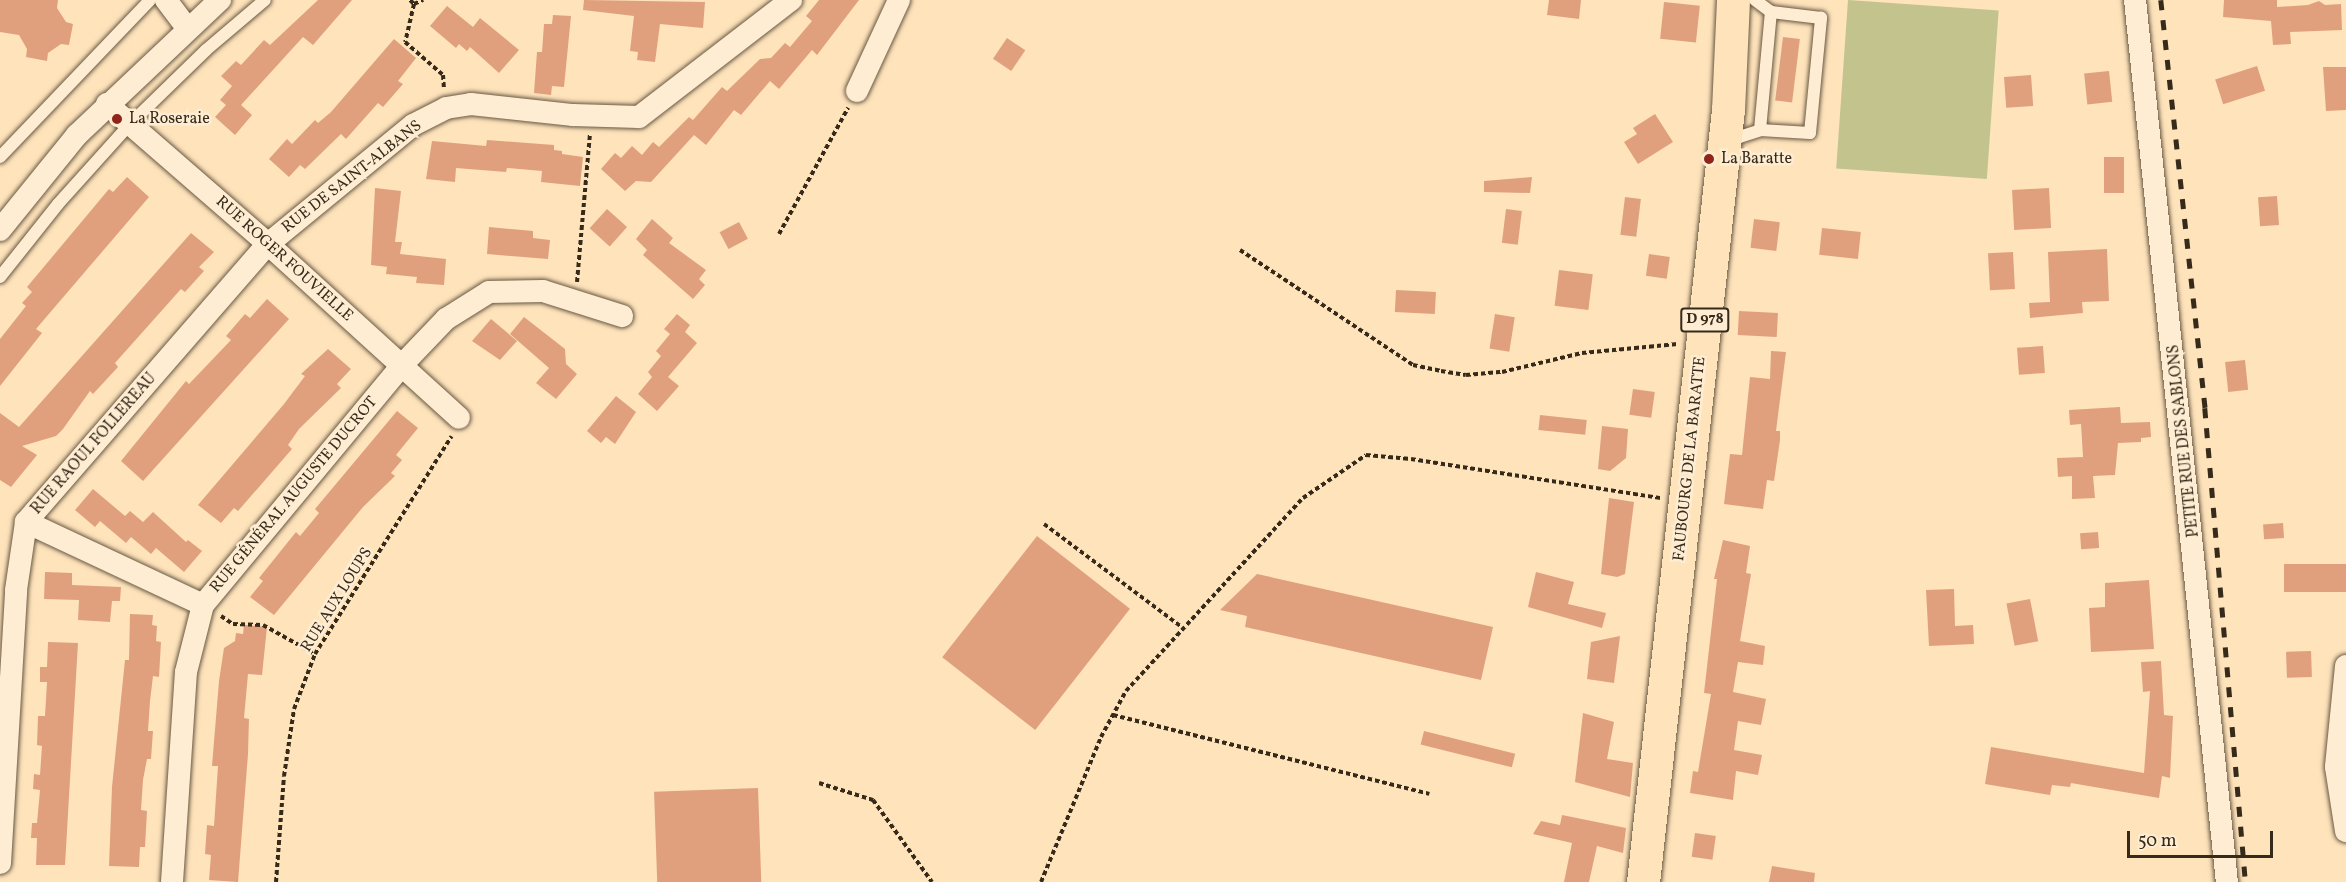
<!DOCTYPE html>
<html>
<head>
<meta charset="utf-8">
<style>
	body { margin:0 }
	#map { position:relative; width:2346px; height:882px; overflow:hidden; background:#fee3bb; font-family:Vollkorn,serif }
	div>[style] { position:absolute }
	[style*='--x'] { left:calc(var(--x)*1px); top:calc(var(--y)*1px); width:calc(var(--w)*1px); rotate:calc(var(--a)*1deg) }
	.green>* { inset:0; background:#c3c38e; transform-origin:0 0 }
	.building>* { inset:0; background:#e0a07d; transform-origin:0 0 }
	.path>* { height:4px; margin-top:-2px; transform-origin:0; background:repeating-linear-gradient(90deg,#362a1a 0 4.5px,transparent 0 7.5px) }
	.roads { filter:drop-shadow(0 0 2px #685842) drop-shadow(0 0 2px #685842) }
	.service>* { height:12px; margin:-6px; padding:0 6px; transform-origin:6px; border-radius:6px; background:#feedd3 }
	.minor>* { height:22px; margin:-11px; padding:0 11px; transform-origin:11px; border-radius:11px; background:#feedd3 }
	.primary>* { height:33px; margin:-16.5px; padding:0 16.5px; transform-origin:16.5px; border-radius:16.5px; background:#fee3bb }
	.rail>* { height:4.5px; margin-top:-2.25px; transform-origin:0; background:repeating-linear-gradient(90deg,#362a1a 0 10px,transparent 0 20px) }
	.dots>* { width:16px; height:16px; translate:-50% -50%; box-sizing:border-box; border:3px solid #feedd3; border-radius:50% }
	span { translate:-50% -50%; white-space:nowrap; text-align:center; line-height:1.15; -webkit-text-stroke:5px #feedd3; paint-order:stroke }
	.shield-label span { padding:2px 4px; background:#feedd3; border:2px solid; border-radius:4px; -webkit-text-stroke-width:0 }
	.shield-label { font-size:15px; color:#362a1a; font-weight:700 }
	.poi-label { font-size:16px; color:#362a1a }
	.left { translate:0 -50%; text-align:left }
	.street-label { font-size:16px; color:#362a1a }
	.scale { position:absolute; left:2127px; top:831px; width:146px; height:27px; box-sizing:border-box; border:3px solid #362a1a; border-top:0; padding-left:8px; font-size:18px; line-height:21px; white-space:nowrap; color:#362a1a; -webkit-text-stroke:4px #feedd3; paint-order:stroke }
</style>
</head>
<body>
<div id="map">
	<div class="green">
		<div style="left:1848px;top:0;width:151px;height:169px;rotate:4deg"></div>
	</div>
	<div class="building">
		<div style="clip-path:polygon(0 0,58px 0,57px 8px,66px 22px,73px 24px,69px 45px,61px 44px,48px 53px,47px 61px,26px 57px,27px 49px,19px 35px,0 32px)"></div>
		<div style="clip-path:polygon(318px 0,352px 0,313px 45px,303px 37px,241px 105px,252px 115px,235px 135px,215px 117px,226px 105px,220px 100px,232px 86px,221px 76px,236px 61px,241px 65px,264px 40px,270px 45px)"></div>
		<div style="clip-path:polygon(584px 0,705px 2px,703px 28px,660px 24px,655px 62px,637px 60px,638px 52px,630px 51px,634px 16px,583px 10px)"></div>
		<div style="clip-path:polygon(819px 0,859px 0,817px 55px,812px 50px,779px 89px,770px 81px,741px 115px,734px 110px,706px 145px,694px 135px,651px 182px,636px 181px,625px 191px,601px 169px,615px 153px,621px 158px,632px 146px,642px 155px,653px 142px,659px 147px,689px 117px,693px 120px,722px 87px,727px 91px,760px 59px,771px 58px,785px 43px,790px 47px,812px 21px,806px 16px)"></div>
		<div style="clip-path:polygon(1549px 0,1581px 0,1579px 19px,1547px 15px)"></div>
		<div style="clip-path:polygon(2224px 0,2277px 0,2277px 7px,2308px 5px,2319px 1px,2325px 5px,2341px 4px,2342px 30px,2290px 32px,2291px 44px,2273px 45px,2271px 21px,2223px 17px)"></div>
		<div style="left:1664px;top:2px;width:36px;height:37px;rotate:6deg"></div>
		<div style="clip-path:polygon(447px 6px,473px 27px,480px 18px,519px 50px,499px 73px,470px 47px,467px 51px,459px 44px,456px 48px,430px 26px)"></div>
		<div style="clip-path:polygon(553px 15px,571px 16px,564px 87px,552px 86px,551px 95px,534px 93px,537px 52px,542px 52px,544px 24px,552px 24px)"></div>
		<div style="left:1783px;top:37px;width:17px;height:64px;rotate:7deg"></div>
		<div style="left:1007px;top:38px;width:22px;height:25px;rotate:34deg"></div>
		<div style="clip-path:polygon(394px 39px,416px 58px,398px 81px,403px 84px,383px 107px,378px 103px,346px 139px,341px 134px,305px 169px,300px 165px,289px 177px,269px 159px,287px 139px,292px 144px,315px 120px,318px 123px,331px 112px)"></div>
		<div style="left:2257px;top:66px;width:26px;height:44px;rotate:72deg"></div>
		<div style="clip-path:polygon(2323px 67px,2346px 67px,2346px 110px,2326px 111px)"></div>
		<div style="left:2109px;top:71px;width:31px;height:25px;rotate:84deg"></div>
		<div style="left:2031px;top:75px;width:31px;height:27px;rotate:86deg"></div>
		<div style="clip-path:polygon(1655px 114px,1673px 142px,1638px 164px,1624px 142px,1637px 134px,1633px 128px)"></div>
		<div style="clip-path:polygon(487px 140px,554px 145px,554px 150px,562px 151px,562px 154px,583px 157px,580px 186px,541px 182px,542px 171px,507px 168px,506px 172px,456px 168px,455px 182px,426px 179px,432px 141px,486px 146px)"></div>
		<div style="left:2104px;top:157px;width:20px;height:36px"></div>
		<div style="clip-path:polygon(127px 177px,149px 197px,36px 329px,42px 333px,0 386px,0 339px,26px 306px,22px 303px,32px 292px,27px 287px,109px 189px,113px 192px)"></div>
		<div style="clip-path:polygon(1532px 177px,1530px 193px,1484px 192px,1484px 181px)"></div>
		<div style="clip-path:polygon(375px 188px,401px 191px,395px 242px,402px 242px,400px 254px,446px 259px,444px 285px,416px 283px,417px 277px,386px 274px,387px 267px,371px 265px)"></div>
		<div style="left:2049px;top:188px;width:40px;height:37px;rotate:87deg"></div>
		<div style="left:2277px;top:196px;width:29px;height:19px;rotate:86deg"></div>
		<div style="left:1625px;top:197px;width:16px;height:38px;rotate:7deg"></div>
		<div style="left:607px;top:209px;width:27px;height:26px;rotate:42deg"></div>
		<div style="left:1506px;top:209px;width:16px;height:34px;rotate:7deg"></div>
		<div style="clip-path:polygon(652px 219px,673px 238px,669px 243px,706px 270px,699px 279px,705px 285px,693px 299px,643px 255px,647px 250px,636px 239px)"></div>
		<div style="left:1754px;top:219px;width:26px;height:29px;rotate:7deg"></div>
		<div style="left:739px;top:222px;width:19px;height:22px;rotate:62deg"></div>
		<div style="clip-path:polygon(489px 227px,533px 231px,533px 238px,550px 240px,548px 259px,487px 254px)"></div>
		<div style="left:1822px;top:228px;width:39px;height:27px;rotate:6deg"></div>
		<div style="clip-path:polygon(191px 233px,214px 252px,199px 267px,204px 271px,185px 292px,181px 289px,115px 363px,118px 367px,93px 394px,90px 391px,63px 429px,56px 436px,22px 446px,37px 455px,11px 487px,0 480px,0 413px,19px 427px)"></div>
		<div style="clip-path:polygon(2107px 249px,2109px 301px,2082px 302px,2083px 313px,2030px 318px,2029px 303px,2050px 302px,2048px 252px)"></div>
		<div style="left:2013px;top:252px;width:37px;height:25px;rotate:87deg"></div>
		<div style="left:1649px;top:254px;width:21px;height:22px;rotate:8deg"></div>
		<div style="left:1559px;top:270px;width:34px;height:36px;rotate:7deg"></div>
		<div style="left:1396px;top:290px;width:40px;height:22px;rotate:3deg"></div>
		<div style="clip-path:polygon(267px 299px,289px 319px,143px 481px,121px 461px,186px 381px,189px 384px,231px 340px,226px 336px,245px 314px,250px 318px)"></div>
		<div style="left:1739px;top:311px;width:39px;height:24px;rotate:3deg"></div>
		<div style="clip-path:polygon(677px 314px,690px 325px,685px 332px,697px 343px,668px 377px,679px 386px,657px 411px,638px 394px,652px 377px,648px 372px,661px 356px,656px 351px,670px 334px,664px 329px)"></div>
		<div style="left:1495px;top:314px;width:20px;height:35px;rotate:9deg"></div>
		<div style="clip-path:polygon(524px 317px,565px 349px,566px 364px,577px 374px,556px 399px,536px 383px,549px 368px,510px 334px)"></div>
		<div style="clip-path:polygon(491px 319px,517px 341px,500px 360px,472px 341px)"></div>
		<div style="left:2043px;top:346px;width:27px;height:26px;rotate:86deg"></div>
		<div style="clip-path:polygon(328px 349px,351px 369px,337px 384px,341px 388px,299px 429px,288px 445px,292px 449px,238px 511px,234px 508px,221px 523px,198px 505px,284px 404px,305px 376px,301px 374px)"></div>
		<div style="clip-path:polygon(1771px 351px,1786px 352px,1776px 431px,1780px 431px,1780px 440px,1774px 481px,1767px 480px,1763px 509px,1724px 504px,1730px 454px,1742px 455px,1750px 377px,1770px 379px)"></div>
		<div style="left:2245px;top:360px;width:30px;height:20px;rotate:84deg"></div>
		<div style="left:1633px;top:389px;width:22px;height:26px;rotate:8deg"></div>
		<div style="clip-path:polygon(616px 396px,636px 412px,615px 444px,606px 437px,601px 443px,587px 431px)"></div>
		<div style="clip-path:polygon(2120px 407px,2121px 423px,2150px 422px,2151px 437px,2141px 438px,2141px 442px,2118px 443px,2115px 475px,2093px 476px,2095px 498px,2072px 499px,2072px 476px,2058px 477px,2057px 458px,2083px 457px,2081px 424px,2070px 425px,2069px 410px)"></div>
		<div style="clip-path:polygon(397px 411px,418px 428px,396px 455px,402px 460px,391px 473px,395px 476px,363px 507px,274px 615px,250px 597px,263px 581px,259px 578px,296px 532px,300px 536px,319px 513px,315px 509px)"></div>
		<div style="left:1540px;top:415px;width:47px;height:15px;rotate:6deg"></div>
		<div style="clip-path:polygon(1602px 426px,1628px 429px,1626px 458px,1610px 471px,1598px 469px)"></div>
		<div style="clip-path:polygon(93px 489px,125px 516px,130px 511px,143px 522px,153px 512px,186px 542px,188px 540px,202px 551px,184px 572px,156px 548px,151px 554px,131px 537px,126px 543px,100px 521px,95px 527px,75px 510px)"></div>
		<div style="clip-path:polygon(1609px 498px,1634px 502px,1625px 574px,1617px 577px,1601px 574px)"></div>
		<div style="left:2283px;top:523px;width:15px;height:20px;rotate:86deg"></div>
		<div style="left:2098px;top:532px;width:16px;height:18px;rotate:86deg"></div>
		<div style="left:1037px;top:536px;width:118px;height:154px;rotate:38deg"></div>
		<div style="clip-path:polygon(1723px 540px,1750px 546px,1746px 573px,1751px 574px,1740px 641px,1765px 646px,1763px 665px,1738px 662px,1733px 692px,1766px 699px,1761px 725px,1738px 721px,1734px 750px,1762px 755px,1758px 775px,1736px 771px,1733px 800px,1690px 793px,1693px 771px,1698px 772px,1711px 694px,1704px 693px,1717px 579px,1714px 579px)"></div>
		<div style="left:2346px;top:564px;width:28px;height:62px;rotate:90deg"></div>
		<div style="clip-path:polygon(45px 572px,72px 573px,72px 585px,121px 587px,120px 601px,112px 601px,110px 622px,78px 620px,79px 600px,44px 599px)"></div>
		<div style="clip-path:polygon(1536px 572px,1574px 582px,1568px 604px,1606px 613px,1602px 628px,1528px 607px)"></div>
		<div style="clip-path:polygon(1257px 574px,1493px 627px,1481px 680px,1245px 627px,1247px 616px,1220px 610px)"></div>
		<div style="clip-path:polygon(2149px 580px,2154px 649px,2091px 652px,2089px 608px,2105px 607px,2105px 583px)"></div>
		<div style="clip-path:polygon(1954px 589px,1955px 626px,1973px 625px,1974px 644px,1929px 646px,1926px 590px)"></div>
		<div style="left:2030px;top:599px;width:43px;height:24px;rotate:79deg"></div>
		<div style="clip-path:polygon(130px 614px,153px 615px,152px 625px,157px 626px,156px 641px,161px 642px,159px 677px,153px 676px,150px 701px,148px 731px,153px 731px,151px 759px,147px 759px,143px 780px,141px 810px,147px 811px,145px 847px,140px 847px,139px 867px,109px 866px,112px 787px,125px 660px,129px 660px)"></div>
		<div style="clip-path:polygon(244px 625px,267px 627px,262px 675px,248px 674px,244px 718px,249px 719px,248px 754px,238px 882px,209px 880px,211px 855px,205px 854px,207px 825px,214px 826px,218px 766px,212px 766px,219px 681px,224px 648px,235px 641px,236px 633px,243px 634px)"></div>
		<div style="clip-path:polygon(1620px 636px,1614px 683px,1587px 679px,1591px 642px)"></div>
		<div style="clip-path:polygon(48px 642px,78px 643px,65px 865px,36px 865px,37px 838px,31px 838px,32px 823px,37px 823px,40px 790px,33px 789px,34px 774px,40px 775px,42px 746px,37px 745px,38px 716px,45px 716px,47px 682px,40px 682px,40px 667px,47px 667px)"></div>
		<div style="left:2311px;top:651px;width:26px;height:25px;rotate:88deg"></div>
		<div style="clip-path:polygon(2161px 661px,2164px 715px,2173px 716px,2170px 778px,2162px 776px,2159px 798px,2071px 783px,2070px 787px,2052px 785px,2050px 795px,1985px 784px,1991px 747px,2144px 773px,2150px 691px,2143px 692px,2141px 662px)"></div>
		<div style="clip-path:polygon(1583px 713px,1614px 722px,1607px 759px,1633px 763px,1630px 797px,1575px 782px)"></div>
		<div style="left:1424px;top:731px;width:94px;height:14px;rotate:14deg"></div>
		<div style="left:758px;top:788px;width:94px;height:104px;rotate:88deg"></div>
		<div style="clip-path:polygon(1562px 815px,1626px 828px,1623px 853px,1597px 846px,1589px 882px,1564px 882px,1572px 843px,1533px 834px,1541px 821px,1560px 825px)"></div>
		<div style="left:1695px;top:833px;width:21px;height:24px;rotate:8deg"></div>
		<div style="clip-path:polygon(1772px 866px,1815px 873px,1814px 882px,1769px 882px)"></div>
	</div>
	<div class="path">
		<div style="--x:410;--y:0;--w:6;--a:45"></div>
		<div style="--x:414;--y:4;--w:39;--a:103"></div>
		<div style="--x:405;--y:42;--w:50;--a:41"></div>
		<div style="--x:443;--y:75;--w:15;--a:86"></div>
		<div style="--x:414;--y:4;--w:10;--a:-24"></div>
		<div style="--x:779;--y:234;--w:144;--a:-61.3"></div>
		<div style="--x:1240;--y:250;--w:208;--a:33.6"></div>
		<div style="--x:1413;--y:365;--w:29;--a:12"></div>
		<div style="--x:1441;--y:371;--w:25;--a:9"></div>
		<div style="--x:1466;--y:375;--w:36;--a:-5"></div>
		<div style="--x:1502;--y:372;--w:82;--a:-13.4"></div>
		<div style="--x:1582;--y:353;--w:96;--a:-5.4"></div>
		<div style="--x:577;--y:282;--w:149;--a:-85"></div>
		<div style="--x:1044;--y:524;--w:174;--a:36.8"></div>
		<div style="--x:221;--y:616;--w:14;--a:34"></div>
		<div style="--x:233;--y:624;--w:30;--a:2"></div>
		<div style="--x:263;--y:625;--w:60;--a:29.1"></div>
		<div style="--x:1113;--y:715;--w:326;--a:14"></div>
		<div style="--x:819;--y:783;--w:57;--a:17.5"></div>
		<div style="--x:873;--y:800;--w:101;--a:54.3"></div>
		<div style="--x:276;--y:882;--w:106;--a:-85.7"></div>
		<div style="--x:284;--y:776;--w:68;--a:-81.5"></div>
		<div style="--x:294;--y:709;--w:59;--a:-69.1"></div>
		<div style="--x:315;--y:654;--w:257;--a:-57.9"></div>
		<div style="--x:1041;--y:882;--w:157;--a:-67.5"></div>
		<div style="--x:1101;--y:737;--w:52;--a:-61.5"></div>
		<div style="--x:1126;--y:691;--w:262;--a:-47.5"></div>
		<div style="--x:1303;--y:498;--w:76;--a:-34.3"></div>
		<div style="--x:1366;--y:455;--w:45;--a:5.1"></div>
		<div style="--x:1411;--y:459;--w:253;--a:8.9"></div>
	</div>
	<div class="roads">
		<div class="service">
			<div style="--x:1760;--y:130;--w:50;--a:3.4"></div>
			<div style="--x:1810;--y:133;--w:116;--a:-84.5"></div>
			<div style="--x:1821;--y:18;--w:50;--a:-173.2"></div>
			<div style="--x:1727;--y:141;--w:35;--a:-18"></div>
			<div style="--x:1760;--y:130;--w:119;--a:-84.7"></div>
			<div style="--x:1771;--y:12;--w:20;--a:-143"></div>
			<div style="--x:0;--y:157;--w:217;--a:-46.3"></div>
			<div style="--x:0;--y:277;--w:93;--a:-51.5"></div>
			<div style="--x:58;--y:204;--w:108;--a:-48"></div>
			<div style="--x:130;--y:124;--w:106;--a:-44.2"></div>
			<div style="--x:206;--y:50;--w:77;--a:-40.3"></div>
		</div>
		<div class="minor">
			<div style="--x:166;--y:0;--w:36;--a:53"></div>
			<div style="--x:2135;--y:0;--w:887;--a:84.05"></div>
			<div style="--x:857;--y:91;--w:100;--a:-65.2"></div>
			<div style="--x:107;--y:104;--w:213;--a:41"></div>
			<div style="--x:268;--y:244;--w:258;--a:42.3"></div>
			<div style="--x:0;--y:230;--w:122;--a:-51"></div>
			<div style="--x:77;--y:135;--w:197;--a:-43.4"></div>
			<div style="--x:26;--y:522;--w:195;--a:25.1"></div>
			<div style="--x:2346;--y:666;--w:101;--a:95.7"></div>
			<div style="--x:2336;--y:767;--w:65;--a:81.1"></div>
			<div style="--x:0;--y:863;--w:273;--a:-86.6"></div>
			<div style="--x:16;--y:590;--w:69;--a:-81.6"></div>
			<div style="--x:26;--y:522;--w:369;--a:-49"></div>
			<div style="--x:268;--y:244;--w:188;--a:-39.4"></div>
			<div style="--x:413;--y:125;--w:37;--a:-27"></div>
			<div style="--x:446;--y:108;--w:25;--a:-9"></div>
			<div style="--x:471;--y:104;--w:103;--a:6.2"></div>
			<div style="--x:573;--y:115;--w:66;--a:1.7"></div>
			<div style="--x:639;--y:117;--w:192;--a:-37.6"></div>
			<div style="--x:172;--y:882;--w:210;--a:-86.2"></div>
			<div style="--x:186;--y:672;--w:69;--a:-75.8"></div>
			<div style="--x:203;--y:605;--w:312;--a:-50.3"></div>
			<div style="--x:402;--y:365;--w:64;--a:-46.3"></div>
			<div style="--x:446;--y:319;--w:51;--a:-32.1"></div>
			<div style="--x:489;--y:292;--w:54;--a:-1.1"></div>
			<div style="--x:543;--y:291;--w:83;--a:17.6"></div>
		</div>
		<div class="primary">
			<div style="--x:1643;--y:882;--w:777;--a:-83.72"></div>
			<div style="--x:1728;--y:110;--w:110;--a:-87.4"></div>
		</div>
	</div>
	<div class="rail">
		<div style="--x:2161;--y:0;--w:410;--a:83.8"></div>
		<div style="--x:2205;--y:408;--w:476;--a:85.1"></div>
	</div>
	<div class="dots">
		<div style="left:117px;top:119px;background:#8f2418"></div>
		<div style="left:1709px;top:159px;background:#8f2418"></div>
	</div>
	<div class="shield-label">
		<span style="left:1705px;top:320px">D 978</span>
	</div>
	<div class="poi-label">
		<span class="left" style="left:129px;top:119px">La Roseraie</span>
		<span class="left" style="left:1721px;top:159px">La Baratte</span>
	</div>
	<div class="street-label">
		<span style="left:352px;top:177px;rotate:-38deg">RUE DE SAINT-ALBANS</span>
		<span style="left:284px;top:259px;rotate:42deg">RUE ROGER FOUVIELLE</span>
		<span style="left:2184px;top:441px;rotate:-96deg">PETITE RUE DES SABLONS</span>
		<span style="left:94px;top:444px;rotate:-49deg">RUE RAOUL FOLLEREAU</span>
		<span style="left:1690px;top:459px;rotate:-84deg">FAUBOURG DE LA BARATTE</span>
		<span style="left:294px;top:495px;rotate:-50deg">RUE GÉNÉRAL AUGUSTE DUCROT</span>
		<span style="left:337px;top:600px;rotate:-58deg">RUE AUX LOUPS</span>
	</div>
	<div class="scale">50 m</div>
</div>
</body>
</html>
